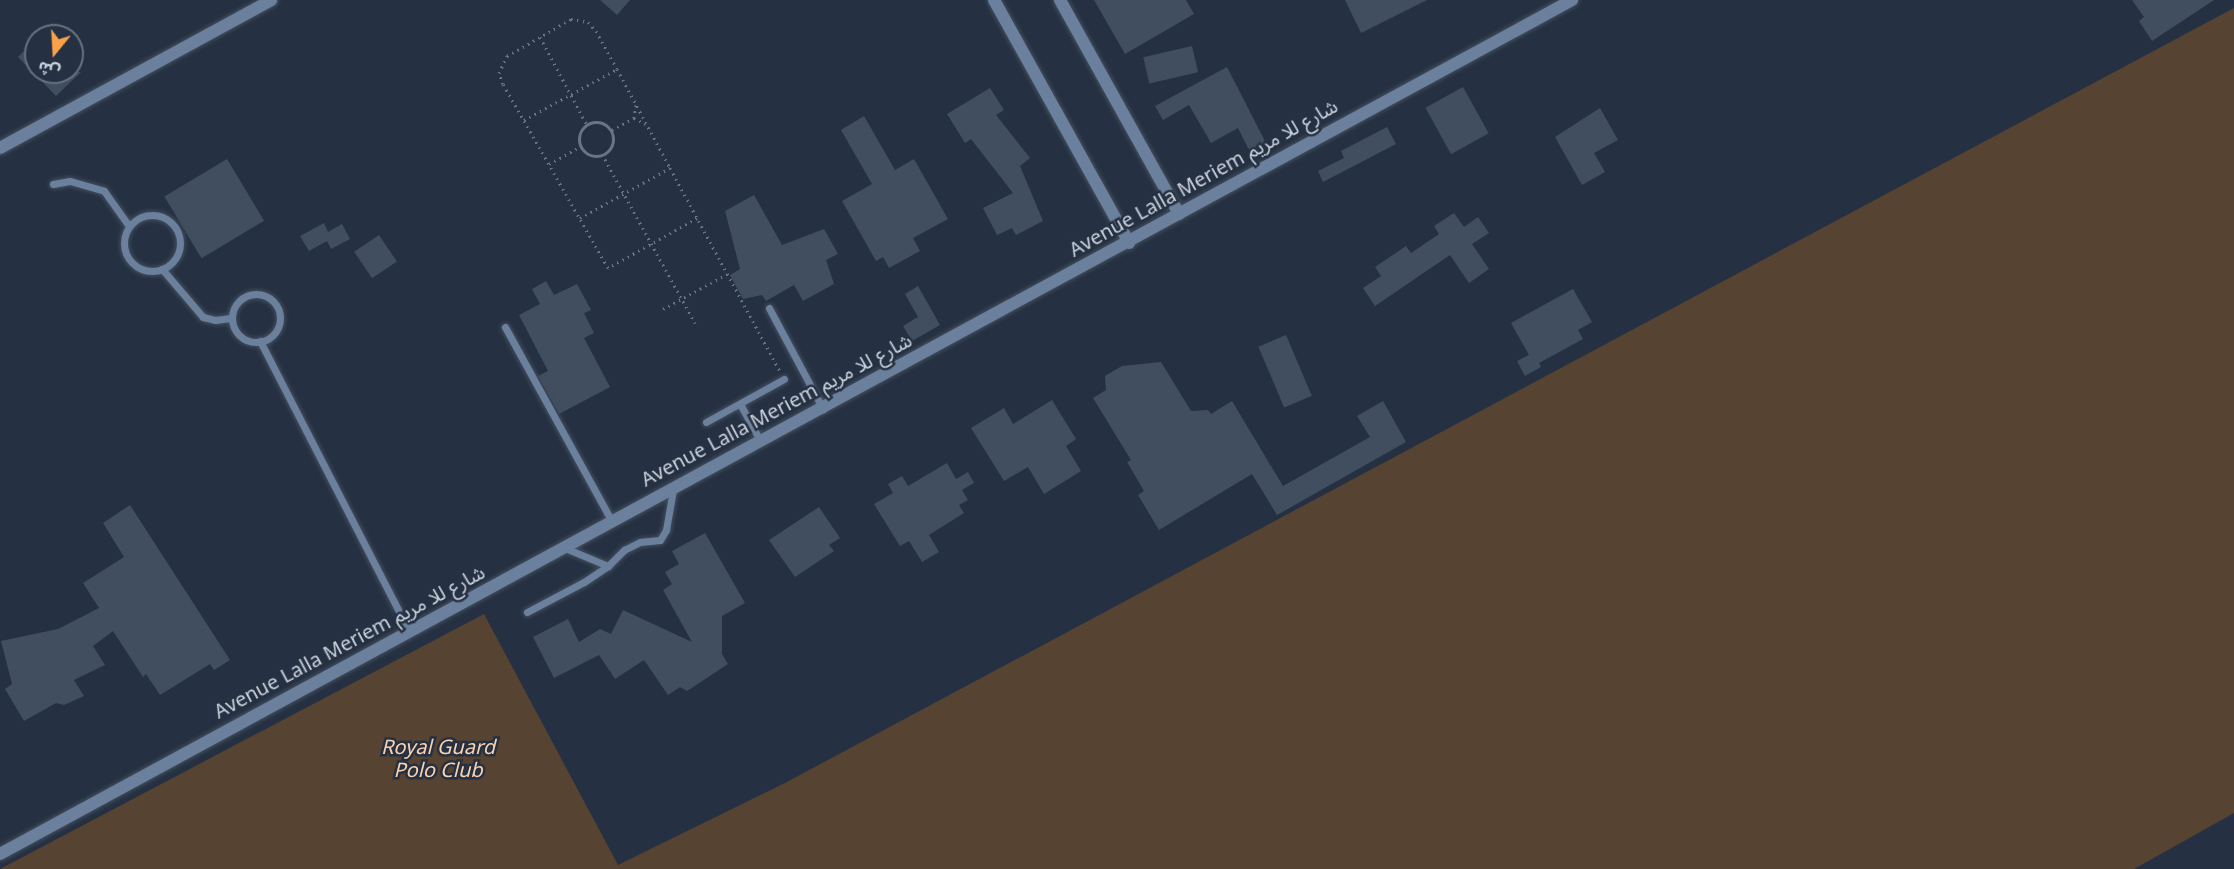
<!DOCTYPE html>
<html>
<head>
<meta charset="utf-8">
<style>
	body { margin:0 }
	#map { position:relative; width:2234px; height:869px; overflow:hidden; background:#253142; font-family:Georgia,"Noto Sans Arabic",serif }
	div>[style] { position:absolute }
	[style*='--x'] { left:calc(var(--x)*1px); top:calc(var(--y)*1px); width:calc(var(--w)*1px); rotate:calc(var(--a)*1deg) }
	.green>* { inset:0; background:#574331 }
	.building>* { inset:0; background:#414e5f; transform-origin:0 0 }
	.path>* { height:3px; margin-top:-1.5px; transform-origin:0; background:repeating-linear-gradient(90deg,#6a7483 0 1.5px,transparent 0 6px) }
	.path>.ring { margin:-1.5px; padding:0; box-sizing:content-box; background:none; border:3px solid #6a7483; border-radius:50% }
	.roads { filter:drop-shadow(0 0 2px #434e5e) drop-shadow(0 0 2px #434e5e) }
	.service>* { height:7px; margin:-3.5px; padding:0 3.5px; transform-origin:3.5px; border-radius:3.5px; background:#6b809c }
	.service>.ring { margin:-3.5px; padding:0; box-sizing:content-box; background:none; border:7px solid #6b809c; border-radius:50% }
	.minor>* { height:12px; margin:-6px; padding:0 6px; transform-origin:6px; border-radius:6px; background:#6b809c }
	.tertiary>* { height:12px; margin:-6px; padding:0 6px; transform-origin:6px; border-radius:6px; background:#6b809c }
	span { translate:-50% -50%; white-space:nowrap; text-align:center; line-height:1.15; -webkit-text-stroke:5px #253142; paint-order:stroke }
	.street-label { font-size:20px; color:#cad2dd }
	.park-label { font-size:20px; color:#fad2af; font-style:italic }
	.north { position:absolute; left:24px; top:24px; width:60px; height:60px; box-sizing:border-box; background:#253142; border:2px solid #677180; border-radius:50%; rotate:198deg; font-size:16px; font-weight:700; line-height:24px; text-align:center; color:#cad2dd }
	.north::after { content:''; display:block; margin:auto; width:21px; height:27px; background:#f8a14a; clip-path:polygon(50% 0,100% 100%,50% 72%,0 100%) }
</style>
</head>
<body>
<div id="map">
	<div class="green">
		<div style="clip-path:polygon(2234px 8px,2234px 813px,2134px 869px,0 869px,484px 614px,618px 865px,783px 784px)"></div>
	</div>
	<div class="building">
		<div style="clip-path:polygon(600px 0,630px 0,617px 15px)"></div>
		<div style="clip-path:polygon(1094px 0,1186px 0,1194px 14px,1125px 54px)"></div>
		<div style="clip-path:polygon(1345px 0,1427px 0,1361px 33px)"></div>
		<div style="clip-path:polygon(2132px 0,2214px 0,2152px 41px,2139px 21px,2144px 17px)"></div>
		<div style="left:1192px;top:46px;width:27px;height:50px;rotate:77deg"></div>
		<div style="clip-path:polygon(28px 47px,36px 55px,36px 72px,81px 72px,56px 96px,18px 57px)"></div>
		<div style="clip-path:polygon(1227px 67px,1267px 145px,1251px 154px,1238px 128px,1211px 143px,1189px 105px,1163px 120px,1155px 106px)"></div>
		<div style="left:1463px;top:87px;width:53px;height:43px;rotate:61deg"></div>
		<div style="clip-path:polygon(990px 88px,1004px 110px,996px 115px,1030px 158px,1020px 166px,1043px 221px,1016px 235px,1012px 228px,997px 235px,983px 208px,1013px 193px,971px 139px,965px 143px,947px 114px)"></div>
		<div style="clip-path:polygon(1600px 108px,1618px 140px,1594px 153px,1605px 172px,1582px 185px,1555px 137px)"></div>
		<div style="clip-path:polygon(864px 116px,895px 170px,914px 159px,948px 219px,913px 238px,920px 251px,889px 268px,883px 257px,876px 261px,842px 201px,872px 184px,841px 130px)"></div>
		<div style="clip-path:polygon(1387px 127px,1396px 144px,1323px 182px,1318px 171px,1344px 158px,1341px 151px)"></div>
		<div style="left:227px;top:159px;width:72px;height:73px;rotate:59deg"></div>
		<div style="clip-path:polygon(754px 195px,782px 245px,824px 229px,838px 254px,826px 260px,834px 284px,803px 301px,794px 285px,766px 301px,762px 295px,743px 299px,730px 275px,740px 269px,725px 211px)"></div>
		<div style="clip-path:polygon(1454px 213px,1464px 227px,1478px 217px,1489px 233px,1472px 244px,1489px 269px,1469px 283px,1450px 255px,1375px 306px,1363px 288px,1381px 276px,1375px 267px,1406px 246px,1411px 253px,1439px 234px,1434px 226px)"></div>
		<div style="clip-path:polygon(324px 223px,328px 232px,342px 224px,350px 239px,331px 249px,327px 241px,309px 251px,300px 236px)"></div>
		<div style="left:379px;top:235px;width:32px;height:30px;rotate:56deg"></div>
		<div style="clip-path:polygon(546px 281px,554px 295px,577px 284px,591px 310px,584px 313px,594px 333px,584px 338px,610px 387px,559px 414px,538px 376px,548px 371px,519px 315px,540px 304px,532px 289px)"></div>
		<div style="clip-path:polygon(918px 286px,940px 325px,912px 341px,903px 326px,918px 317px,905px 294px)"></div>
		<div style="clip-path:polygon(1573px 289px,1592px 322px,1578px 330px,1583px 339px,1539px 363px,1541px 367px,1525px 376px,1517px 361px,1529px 355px,1511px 323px)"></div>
		<div style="left:1286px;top:335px;width:66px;height:30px;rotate:67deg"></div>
		<div style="clip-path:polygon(1161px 362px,1191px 411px,1208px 410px,1211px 414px,1232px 401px,1283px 486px,1370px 437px,1357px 416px,1383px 401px,1406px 442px,1277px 515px,1252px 474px,1159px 530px,1138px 495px,1144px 491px,1127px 462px,1131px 460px,1093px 398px,1106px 390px,1105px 376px,1122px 366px)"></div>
		<div style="clip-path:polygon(1052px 400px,1076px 439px,1066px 446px,1081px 471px,1044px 494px,1028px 467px,1004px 481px,971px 428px,1004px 408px,1013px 424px)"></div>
		<div style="clip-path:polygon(947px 463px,956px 479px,968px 472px,974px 483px,962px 490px,968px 500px,959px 505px,964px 513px,929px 535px,939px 552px,922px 562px,909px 541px,900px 546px,874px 504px,893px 493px,888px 484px,902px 476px,908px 486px)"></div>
		<div style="clip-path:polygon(130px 505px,230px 660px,214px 670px,210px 664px,160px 695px,146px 674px,143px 677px,113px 631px,93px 646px,105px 665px,74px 680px,84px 696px,64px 705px,56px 703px,24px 721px,5px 689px,12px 684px,1px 641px,58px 629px,99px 608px,83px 583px,124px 557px,103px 523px)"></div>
		<div style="clip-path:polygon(819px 507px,840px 538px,829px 545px,834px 551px,795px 577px,769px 540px)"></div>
		<div style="clip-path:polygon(705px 533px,745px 603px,722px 616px,722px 654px,728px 664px,687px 691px,680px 687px,668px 695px,644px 660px,615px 679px,599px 655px,554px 678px,533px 637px,568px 619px,579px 642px,600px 629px,611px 634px,623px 610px,692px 642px,663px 590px,672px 584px,665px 572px,679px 564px,672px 551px)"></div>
	</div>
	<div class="path">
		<div style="--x:540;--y:37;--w:100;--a:61.9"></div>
		<div style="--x:636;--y:105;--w:13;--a:99"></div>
		<div style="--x:634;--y:118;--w:13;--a:27"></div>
		<div style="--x:524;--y:120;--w:106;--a:-28.7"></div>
		<div class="ring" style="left:579px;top:122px;width:31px;height:31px"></div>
		<div style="--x:612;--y:130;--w:25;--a:-29"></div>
		<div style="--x:602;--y:154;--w:193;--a:61.2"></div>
		<div style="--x:549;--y:164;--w:35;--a:-29"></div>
		<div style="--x:580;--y:218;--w:103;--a:-29.1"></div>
		<div style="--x:697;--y:218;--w:102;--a:150.7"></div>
		<div style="--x:608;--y:268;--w:212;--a:-119.7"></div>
		<div style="--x:503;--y:84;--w:12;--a:-110"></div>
		<div style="--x:499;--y:73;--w:19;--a:-65"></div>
		<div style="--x:507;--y:56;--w:74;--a:-30"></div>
		<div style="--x:571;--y:19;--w:17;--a:10"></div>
		<div style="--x:588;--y:22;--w:12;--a:48"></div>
		<div style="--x:596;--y:31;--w:43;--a:61.1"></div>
		<div style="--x:617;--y:69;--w:112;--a:61.8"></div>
		<div style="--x:670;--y:168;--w:230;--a:61.6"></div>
		<div style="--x:663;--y:309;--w:73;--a:-28.7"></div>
	</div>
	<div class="roads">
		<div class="service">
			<div style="--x:53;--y:184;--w:17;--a:-10"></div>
			<div style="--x:70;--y:181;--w:35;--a:16"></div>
			<div style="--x:104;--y:191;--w:43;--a:54.5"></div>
			<div class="ring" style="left:124px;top:215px;width:49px;height:49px"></div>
			<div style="--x:162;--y:269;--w:63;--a:49.5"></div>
			<div style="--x:203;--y:317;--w:12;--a:14"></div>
			<div style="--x:215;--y:320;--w:16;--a:-7"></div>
			<div class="ring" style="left:232px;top:294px;width:41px;height:41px"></div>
			<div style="--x:769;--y:308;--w:115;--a:61.9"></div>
			<div style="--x:505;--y:327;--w:222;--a:61.2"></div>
			<div style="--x:260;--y:341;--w:328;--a:62.8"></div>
			<div style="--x:740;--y:404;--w:43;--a:61.1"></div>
			<div style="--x:706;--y:422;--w:89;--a:-28.9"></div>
			<div style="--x:565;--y:548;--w:47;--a:22.7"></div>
			<div style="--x:527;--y:612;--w:64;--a:-27.8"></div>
			<div style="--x:584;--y:582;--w:29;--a:-34"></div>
			<div style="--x:608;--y:566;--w:23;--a:-45"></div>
			<div style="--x:624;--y:550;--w:18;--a:-27"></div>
			<div style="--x:640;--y:542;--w:20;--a:-6"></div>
			<div style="--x:660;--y:540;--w:12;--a:-59"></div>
			<div style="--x:666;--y:530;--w:41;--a:-80.1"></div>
		</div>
		<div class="minor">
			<div style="--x:0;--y:148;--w:309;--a:-28.6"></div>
		</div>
		<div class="tertiary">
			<div style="--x:994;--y:0;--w:278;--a:60.9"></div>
			<div style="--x:1060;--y:0;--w:245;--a:60.9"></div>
			<div style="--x:0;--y:854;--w:1789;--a:-28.51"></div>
		</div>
	</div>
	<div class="street-label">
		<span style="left:1204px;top:179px;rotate:-29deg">Avenue Lalla Meriem شارع للا مريم</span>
		<span style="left:777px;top:411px;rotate:-28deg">Avenue Lalla Meriem شارع للا مريم</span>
		<span style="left:350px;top:643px;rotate:-28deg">Avenue Lalla Meriem شارع للا مريم</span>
	</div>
	<div class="park-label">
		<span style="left:438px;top:760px">Royal Guard<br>Polo Club</span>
	</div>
	<div class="north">ش</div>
</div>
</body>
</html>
